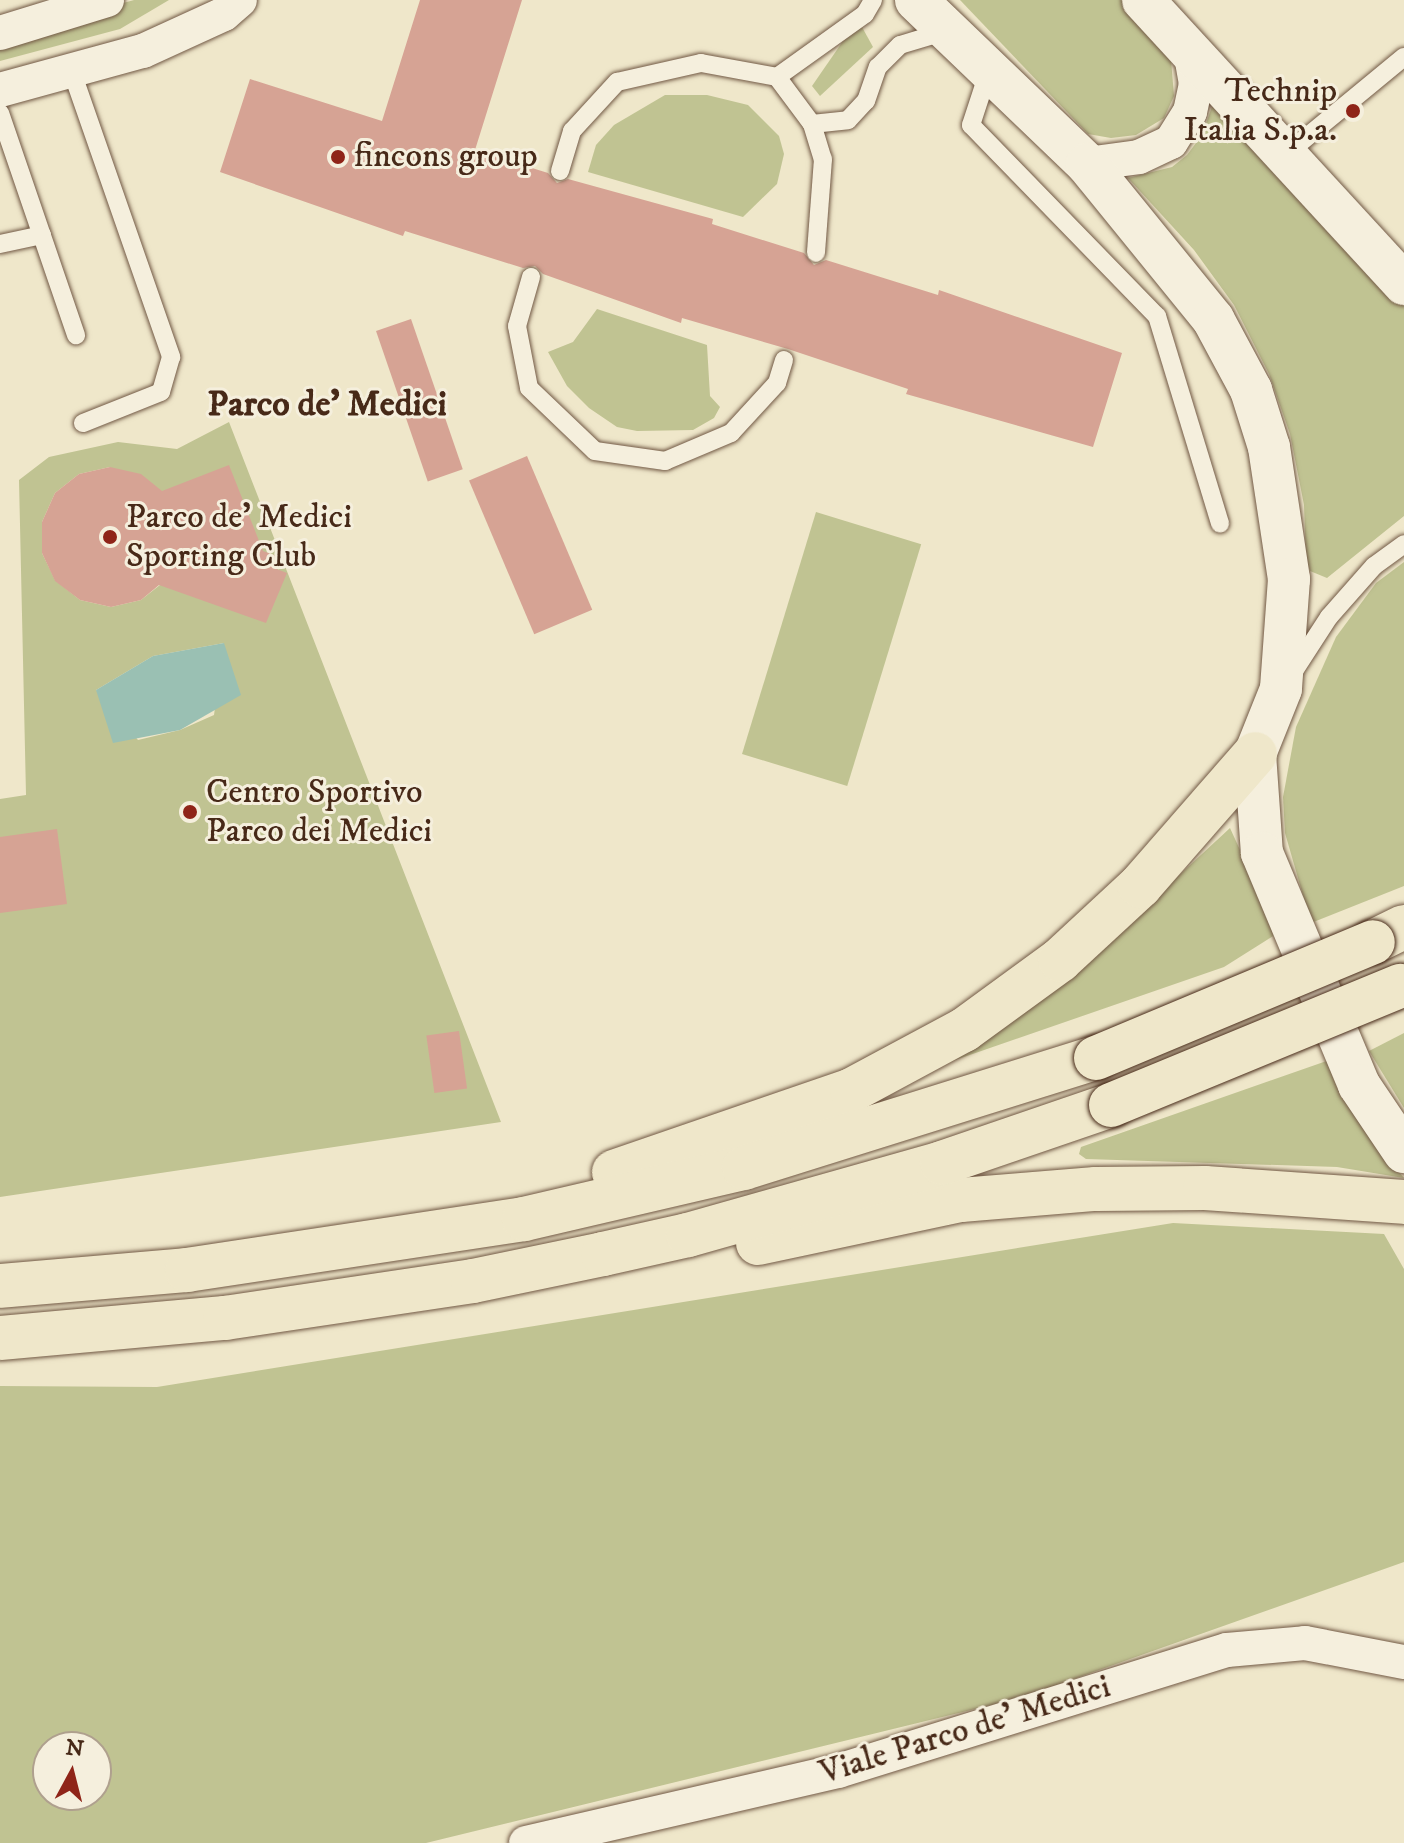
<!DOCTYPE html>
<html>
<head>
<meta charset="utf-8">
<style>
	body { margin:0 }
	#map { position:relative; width:1404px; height:1843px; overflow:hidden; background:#efe7ca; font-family:"IM FELL DW Pica",serif }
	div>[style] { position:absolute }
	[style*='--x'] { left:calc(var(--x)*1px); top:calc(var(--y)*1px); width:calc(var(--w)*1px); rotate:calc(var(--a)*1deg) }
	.green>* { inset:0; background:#c0c392; transform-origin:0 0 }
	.water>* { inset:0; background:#9ac0b3 }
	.building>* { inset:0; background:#d6a394; transform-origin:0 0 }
	.roads { filter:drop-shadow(0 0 2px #715844) drop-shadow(0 0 2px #715844) }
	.service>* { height:18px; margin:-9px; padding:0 9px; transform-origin:9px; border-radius:9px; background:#f5efdd }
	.minor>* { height:34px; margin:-17px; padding:0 17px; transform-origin:17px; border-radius:17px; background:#f5efdd }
	.tertiary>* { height:42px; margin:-21px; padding:0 21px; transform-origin:21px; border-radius:21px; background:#f5efdd }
	.motorway>* { height:44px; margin:-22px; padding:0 22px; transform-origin:22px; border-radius:22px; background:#efe7ca }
	.bridges { filter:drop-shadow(0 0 2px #472918) drop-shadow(0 0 2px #472918) }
	.motorway-bridge>* { height:44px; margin:-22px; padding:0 22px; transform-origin:22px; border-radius:22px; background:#efe7ca }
	.dots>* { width:22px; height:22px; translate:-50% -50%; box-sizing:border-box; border:4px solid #f5efdd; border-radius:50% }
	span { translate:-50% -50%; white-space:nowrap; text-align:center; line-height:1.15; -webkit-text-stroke:6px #f5efdd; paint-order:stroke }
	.poi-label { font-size:34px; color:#472918 }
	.right { translate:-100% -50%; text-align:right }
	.left { translate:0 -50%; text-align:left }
	.street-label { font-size:34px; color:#472918 }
	.neighbourhood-label { font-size:36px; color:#472918; font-weight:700 }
	.north { position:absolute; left:32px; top:1731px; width:80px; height:80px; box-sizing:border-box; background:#f5efdd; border:2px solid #afa08e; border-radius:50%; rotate:7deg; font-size:22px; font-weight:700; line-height:32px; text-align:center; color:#472918 }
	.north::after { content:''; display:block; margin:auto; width:28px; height:36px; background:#8f2418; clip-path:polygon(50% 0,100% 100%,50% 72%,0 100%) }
</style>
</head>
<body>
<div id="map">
	<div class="green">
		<div style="clip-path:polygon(134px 0,169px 0,120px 29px,0 61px,0 38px)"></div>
		<div style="clip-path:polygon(960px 0,1125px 0,1170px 48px,1174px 96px,1164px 118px,1136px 135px,1111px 138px,1088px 134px)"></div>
		<div style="clip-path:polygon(862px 27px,873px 47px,820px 96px,812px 86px,843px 41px)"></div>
		<div style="clip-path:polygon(665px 95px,707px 95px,748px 105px,779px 136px,784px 154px,777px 184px,743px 217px,588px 172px,596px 145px,614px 125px)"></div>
		<div style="clip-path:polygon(1215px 98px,1404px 302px,1404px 516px,1327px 578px,1310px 571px,1306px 561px,1304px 505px,1290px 434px,1269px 374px,1234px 305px,1194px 250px,1128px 178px,1172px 167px,1187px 155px,1202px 135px)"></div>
		<div style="clip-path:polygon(597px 309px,707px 345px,710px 396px,720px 407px,714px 418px,693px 430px,637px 431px,617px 427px,589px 408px,567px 386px,548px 352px,573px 342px)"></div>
		<div style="clip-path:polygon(evenodd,229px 422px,501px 1122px,0 1197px,0 799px,26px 795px,19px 480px,49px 457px,118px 442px,177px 449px,229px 422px,110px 467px,165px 581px,141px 600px,111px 607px,80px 600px,55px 580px,42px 553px,42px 522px,55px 493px,79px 474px,110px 467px,229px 422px,224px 643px,214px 715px,180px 730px,138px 740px,96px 690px,153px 656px,224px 643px)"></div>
		<div style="left:816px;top:512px;width:110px;height:253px;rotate:17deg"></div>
		<div style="clip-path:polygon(1404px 562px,1404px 886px,1311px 923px,1285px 833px,1283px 797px,1296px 727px,1336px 637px,1376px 583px)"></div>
		<div style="clip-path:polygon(1230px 828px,1278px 933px,1224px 967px,938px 1066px,1105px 944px)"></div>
		<div style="clip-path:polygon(1404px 1033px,1404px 1108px,1369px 1051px)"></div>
		<div style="clip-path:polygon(1338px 1057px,1366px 1132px,1404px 1178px,1337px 1167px,1086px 1159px,1079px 1154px,1081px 1147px)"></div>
		<div style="clip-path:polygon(evenodd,1173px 1223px,1384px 1234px,1404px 1269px,1404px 1562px,1020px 1698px,426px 1843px,0 1843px,0 1386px,157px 1387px,1173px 1223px,48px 1747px,96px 1747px,96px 1795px,48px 1795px,48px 1747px)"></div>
	</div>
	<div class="water">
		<div style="clip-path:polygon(224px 643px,241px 695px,180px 730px,113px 743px,96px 690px,153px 656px)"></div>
	</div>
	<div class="building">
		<div style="clip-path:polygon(420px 0,522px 0,475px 150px,548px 173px,557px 183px,568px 179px,713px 219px,712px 224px,804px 253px,814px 265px,826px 260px,938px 295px,939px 290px,1122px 353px,1093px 447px,906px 394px,908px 389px,788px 349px,682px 318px,681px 323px,543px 274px,535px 266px,523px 268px,405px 231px,403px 236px,220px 172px,250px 79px,382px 121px)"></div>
		<div style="left:411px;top:319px;width:159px;height:37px;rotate:71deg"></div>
		<div style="left:527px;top:456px;width:167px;height:63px;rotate:67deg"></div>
		<div style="clip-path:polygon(229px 465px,263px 551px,279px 557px,274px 568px,287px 573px,266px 623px,159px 585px,141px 600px,111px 607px,80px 600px,55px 581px,42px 553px,42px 522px,55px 493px,79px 474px,110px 467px,141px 474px,162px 491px)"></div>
		<div style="clip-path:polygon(57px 829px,67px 904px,0 913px,0 837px)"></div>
		<div style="left:459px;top:1031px;width:58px;height:33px;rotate:82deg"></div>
	</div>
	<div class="roads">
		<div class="service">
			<div style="--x:989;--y:70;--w:58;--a:108.1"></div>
			<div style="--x:971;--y:125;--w:267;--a:45.8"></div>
			<div style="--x:1157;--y:316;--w:217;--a:73.1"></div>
			<div style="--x:72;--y:72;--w:302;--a:70.8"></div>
			<div style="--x:171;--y:357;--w:36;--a:106"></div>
			<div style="--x:161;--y:392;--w:84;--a:158.3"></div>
			<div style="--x:777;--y:77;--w:108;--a:-35.6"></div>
			<div style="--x:865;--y:14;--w:16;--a:-60"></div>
			<div style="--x:0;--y:113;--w:235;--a:71.1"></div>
			<div style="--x:812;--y:124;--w:36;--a:-6"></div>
			<div style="--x:848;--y:120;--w:26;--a:-47"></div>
			<div style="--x:866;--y:101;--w:36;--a:-71"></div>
			<div style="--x:878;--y:67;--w:31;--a:-45"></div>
			<div style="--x:900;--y:45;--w:48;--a:-16.9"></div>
			<div style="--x:1285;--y:155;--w:154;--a:-39.5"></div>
			<div style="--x:560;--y:171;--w:42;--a:-73.3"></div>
			<div style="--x:572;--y:131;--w:67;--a:-47.4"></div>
			<div style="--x:617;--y:82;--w:86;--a:-12.7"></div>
			<div style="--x:701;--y:63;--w:77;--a:10.4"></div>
			<div style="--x:777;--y:77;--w:59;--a:53.3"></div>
			<div style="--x:812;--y:124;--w:37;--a:73"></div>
			<div style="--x:823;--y:159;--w:94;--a:94.3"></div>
			<div style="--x:0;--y:244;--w:43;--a:-12.1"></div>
			<div style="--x:531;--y:277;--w:51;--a:105.9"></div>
			<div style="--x:517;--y:326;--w:63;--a:79"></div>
			<div style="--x:529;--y:388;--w:91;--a:43.7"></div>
			<div style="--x:595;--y:451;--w:71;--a:8.1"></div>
			<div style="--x:665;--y:461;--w:72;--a:-23"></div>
			<div style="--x:731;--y:433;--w:68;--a:-47.4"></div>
			<div style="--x:777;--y:383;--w:24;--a:-73"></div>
			<div style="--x:1292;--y:674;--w:68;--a:-57"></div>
			<div style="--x:1329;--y:617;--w:68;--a:-48.6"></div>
			<div style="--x:1374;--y:566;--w:37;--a:-36"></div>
		</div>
		<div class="minor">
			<div style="--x:0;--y:33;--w:112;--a:-17.1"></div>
			<div style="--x:0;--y:90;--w:148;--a:-15.3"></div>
			<div style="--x:143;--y:51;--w:89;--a:-24.6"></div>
			<div style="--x:224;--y:14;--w:21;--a:-41"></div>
			<div style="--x:1087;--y:164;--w:52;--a:-7.7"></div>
			<div style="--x:1139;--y:157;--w:35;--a:-25"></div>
			<div style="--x:1171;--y:142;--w:36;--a:-58"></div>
			<div style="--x:1190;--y:112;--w:29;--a:-78"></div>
			<div style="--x:1196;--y:84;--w:34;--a:-100"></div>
			<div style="--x:526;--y:1843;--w:320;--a:-13"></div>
			<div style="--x:838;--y:1771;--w:407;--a:-17.3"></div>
			<div style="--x:1227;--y:1650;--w:78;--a:-5.1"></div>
			<div style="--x:1305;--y:1643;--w:101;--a:10.9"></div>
		</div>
		<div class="tertiary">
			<div style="--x:916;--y:0;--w:237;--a:43.8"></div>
			<div style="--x:1087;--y:164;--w:200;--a:50.9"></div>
			<div style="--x:1213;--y:319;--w:81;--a:61.8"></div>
			<div style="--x:1251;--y:390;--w:60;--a:72.5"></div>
			<div style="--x:1269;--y:447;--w:134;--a:81.4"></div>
			<div style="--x:1289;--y:579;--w:110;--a:94.2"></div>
			<div style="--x:1281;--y:689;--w:70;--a:111.8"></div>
			<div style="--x:1255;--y:754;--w:99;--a:86"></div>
			<div style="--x:1262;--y:853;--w:251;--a:67.3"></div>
			<div style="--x:1359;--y:1085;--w:81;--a:56.1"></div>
			<div style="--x:1143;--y:0;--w:386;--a:47.4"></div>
		</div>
		<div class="motorway">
			<div style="--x:1373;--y:942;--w:34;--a:-26"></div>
			<div style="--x:614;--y:1172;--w:252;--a:-19"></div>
			<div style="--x:852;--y:1090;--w:127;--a:-28.2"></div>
			<div style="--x:964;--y:1030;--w:119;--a:-36.1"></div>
			<div style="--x:1060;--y:960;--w:109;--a:-42.8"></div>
			<div style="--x:1140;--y:886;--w:175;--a:-48.9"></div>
			<div style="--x:758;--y:1243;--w:208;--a:-12"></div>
			<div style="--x:961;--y:1200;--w:135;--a:-4.7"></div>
			<div style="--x:1096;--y:1189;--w:109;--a:-0.5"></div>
			<div style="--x:1205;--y:1188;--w:199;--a:4"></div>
			<div style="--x:0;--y:1286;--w:188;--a:-4.9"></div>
			<div style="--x:187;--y:1270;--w:341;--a:-8.6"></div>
			<div style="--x:524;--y:1219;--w:226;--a:-13.1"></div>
			<div style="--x:744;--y:1168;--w:369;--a:-17.4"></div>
			<div style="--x:0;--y:1338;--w:226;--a:-5.1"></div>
			<div style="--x:225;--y:1318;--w:251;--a:-8.5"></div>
			<div style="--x:473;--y:1281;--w:133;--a:-11.7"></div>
			<div style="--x:603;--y:1254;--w:87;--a:-12.6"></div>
			<div style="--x:688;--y:1235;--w:264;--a:-15.8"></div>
			<div style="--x:942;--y:1163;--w:179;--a:-18.9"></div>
		</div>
	</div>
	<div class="bridges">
		<div class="motorway-bridge">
			<div style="--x:1096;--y:1058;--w:300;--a:-22.7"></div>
			<div style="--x:1111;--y:1105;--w:313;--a:-22.4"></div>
		</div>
	</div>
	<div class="dots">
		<div style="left:1353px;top:111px;background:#8f2418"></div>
		<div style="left:338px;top:157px;background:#8f2418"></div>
		<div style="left:110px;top:537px;background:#8f2418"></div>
		<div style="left:190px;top:812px;background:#8f2418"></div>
	</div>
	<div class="poi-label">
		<span class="right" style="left:1337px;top:111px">Technip<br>Italia S.p.a.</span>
		<span class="left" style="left:354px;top:157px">fincons group</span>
		<span class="left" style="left:126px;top:537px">Parco de' Medici<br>Sporting Club</span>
		<span class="left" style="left:206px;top:812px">Centro Sportivo<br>Parco dei Medici</span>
	</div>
	<div class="street-label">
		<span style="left:965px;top:1730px;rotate:-17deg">Viale Parco de' Medici</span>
	</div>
	<div class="neighbourhood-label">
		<span style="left:327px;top:405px">Parco de' Medici</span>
	</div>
	<div class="north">N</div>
</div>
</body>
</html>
